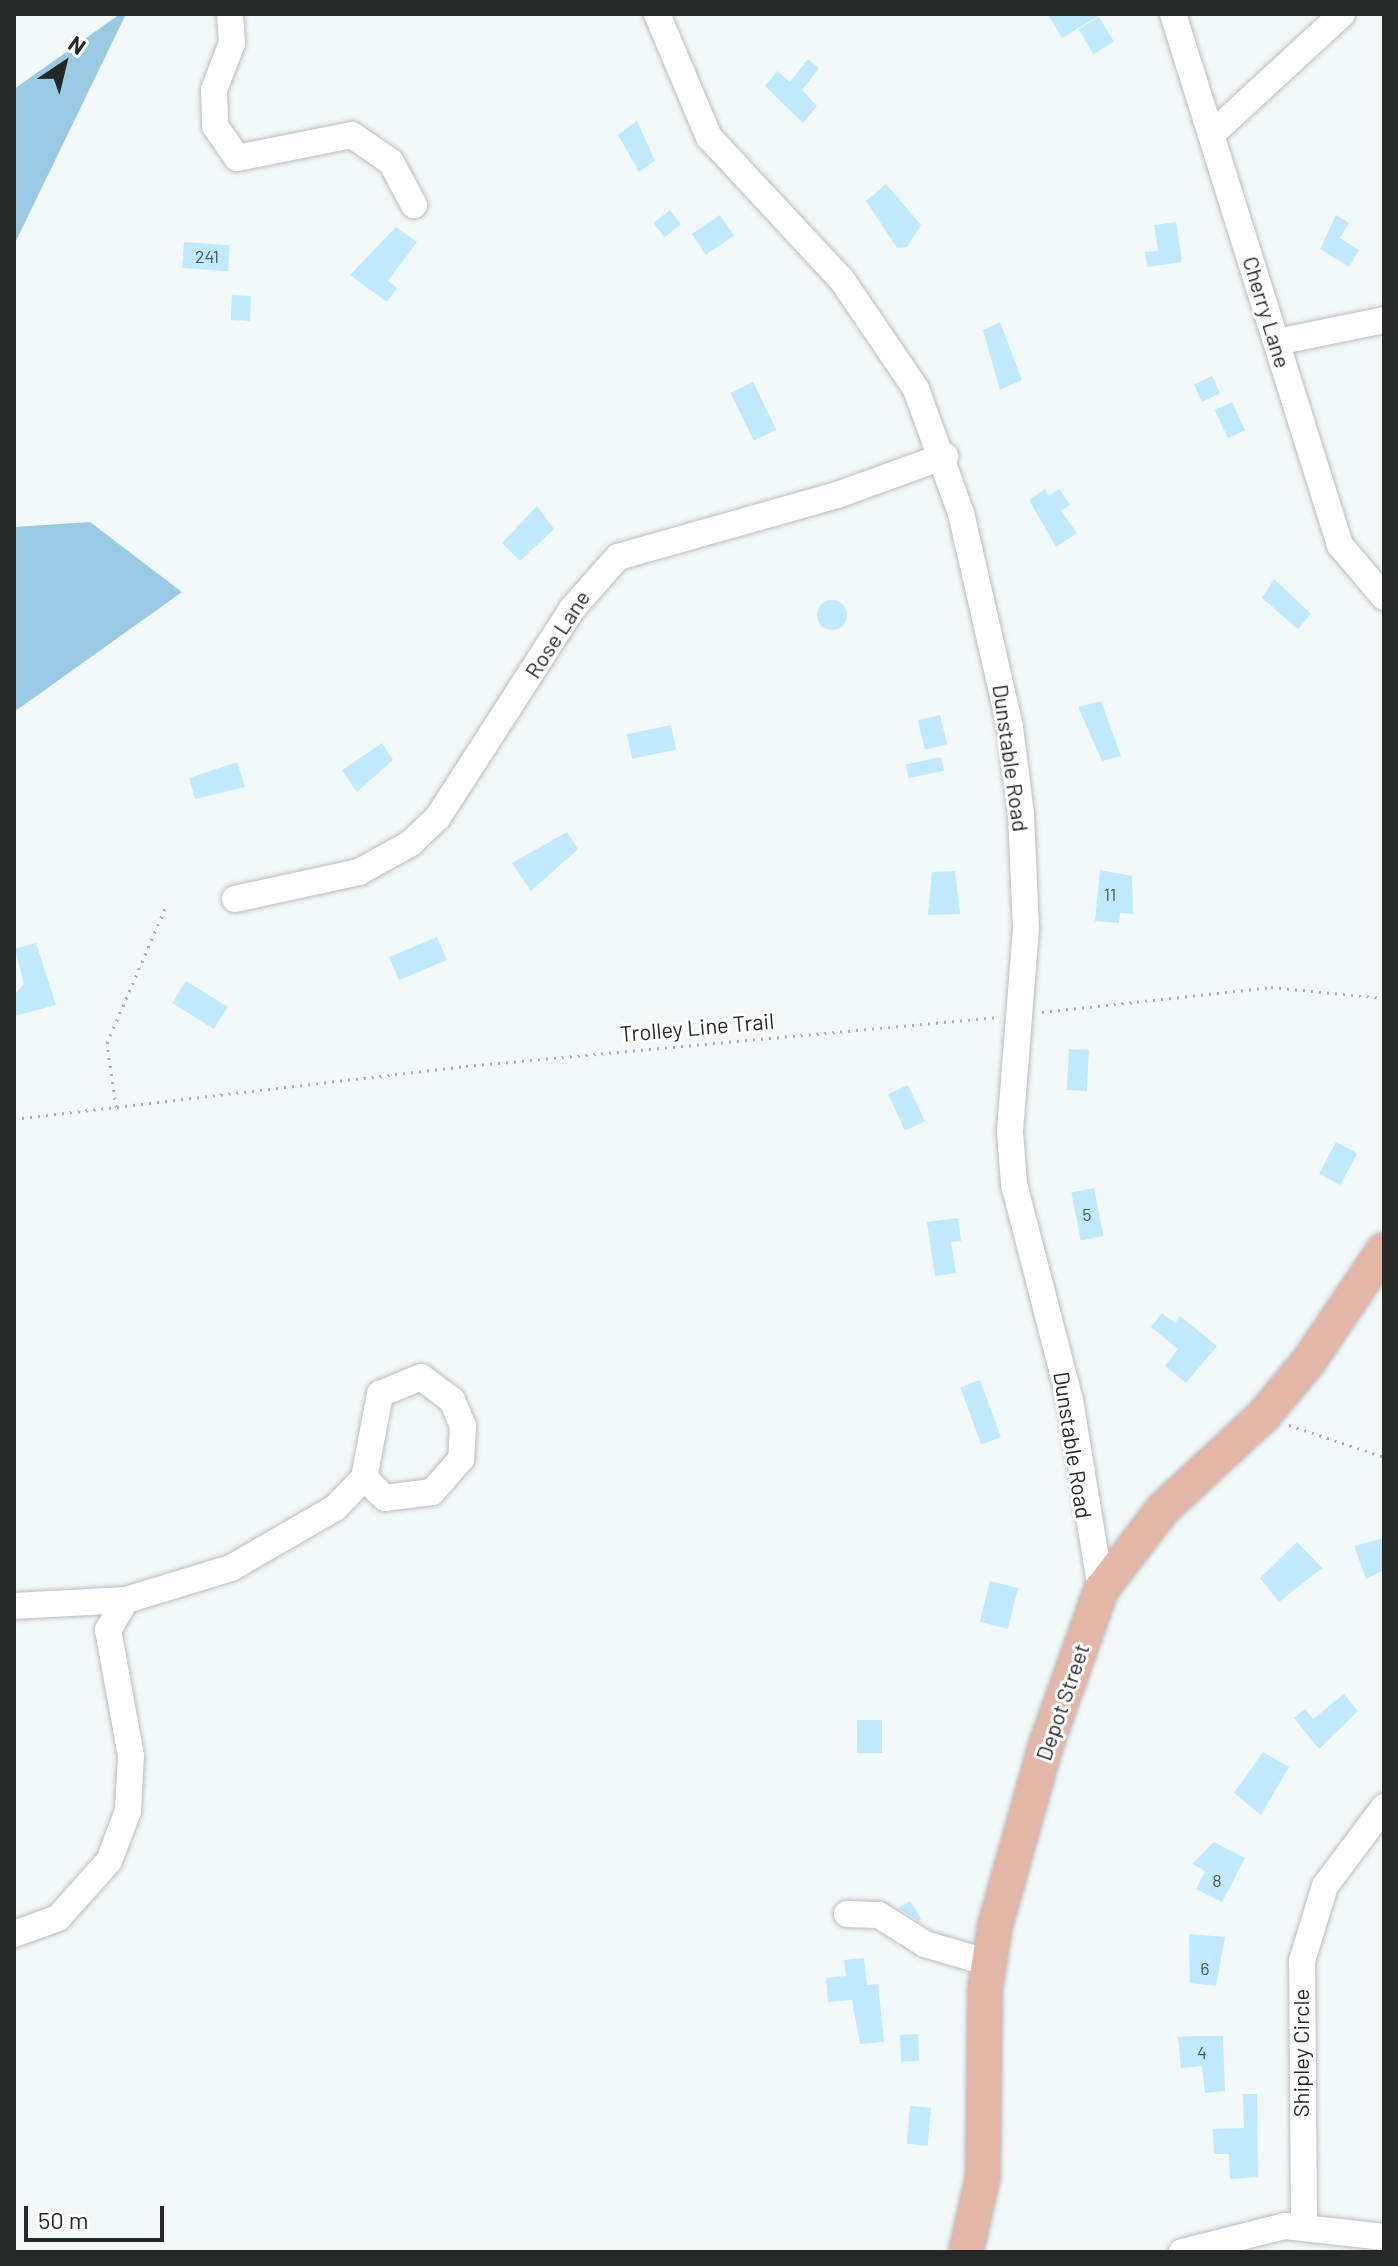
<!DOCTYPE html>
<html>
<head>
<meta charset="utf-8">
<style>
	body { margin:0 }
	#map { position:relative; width:1398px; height:2266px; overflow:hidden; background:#f2f7f9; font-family:Barlow,sans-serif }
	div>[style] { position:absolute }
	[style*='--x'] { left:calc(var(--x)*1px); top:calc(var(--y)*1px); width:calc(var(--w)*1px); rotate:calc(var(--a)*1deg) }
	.green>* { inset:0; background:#9acae2 }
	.building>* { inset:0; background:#c0e9fd; transform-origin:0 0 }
	.round { border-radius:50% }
	.path>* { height:3px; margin-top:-1.5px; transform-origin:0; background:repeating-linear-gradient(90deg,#aaaeaf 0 2px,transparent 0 8px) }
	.roads { filter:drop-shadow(0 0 2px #b9bdbf) drop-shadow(0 0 2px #b9bdbf) }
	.minor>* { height:26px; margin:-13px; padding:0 13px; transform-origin:13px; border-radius:13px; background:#fff }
	.major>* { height:34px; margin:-17px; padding:0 17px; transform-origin:17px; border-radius:17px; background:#e3b6a8 }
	span { translate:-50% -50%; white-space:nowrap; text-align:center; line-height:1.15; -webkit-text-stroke:6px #fff; paint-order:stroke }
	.number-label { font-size:18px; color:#4c585d }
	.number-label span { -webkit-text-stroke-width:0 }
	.street-label { font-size:22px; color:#262828 }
	.frame { position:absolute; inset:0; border:16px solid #262828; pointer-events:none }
	.north { position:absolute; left:24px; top:24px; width:80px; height:80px; -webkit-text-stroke:6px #fff; paint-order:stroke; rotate:35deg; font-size:22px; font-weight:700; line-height:32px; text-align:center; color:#262828 }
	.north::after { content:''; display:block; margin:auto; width:28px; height:36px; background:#262828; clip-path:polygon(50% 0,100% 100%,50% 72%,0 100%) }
	.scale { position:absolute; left:24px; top:2206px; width:140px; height:36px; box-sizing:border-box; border:4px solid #262828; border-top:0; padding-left:10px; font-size:24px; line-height:28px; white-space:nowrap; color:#262828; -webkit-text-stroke:6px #fff; paint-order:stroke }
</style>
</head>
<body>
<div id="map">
	<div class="green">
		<div style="clip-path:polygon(120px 14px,126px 14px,14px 245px,14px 89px)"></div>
		<div style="clip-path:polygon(90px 522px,182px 592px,14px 712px,14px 527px)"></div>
	</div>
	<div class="building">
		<div style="clip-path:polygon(1048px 14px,1102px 14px,1062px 38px)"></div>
		<div style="left:1099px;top:17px;width:29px;height:24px;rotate:59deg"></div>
		<div style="clip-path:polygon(808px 59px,819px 68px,802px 90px,817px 106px,803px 123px,765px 86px,777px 71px,790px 82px)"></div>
		<div style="clip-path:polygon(637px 121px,655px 161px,639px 172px,618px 135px)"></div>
		<div style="clip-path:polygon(886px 184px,921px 225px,907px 247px,897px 248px,866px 201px)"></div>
		<div style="left:670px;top:210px;width:18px;height:21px;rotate:52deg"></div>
		<div style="left:720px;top:215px;width:25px;height:34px;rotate:56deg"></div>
		<div style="clip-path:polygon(1336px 215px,1349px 223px,1340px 238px,1359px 250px,1349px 267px,1320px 249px)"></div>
		<div style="clip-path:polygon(1176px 222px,1182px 262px,1147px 267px,1145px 252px,1158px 251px,1154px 225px)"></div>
		<div style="clip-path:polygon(396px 227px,417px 242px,388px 281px,397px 288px,387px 302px,350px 275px)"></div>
		<div style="left:184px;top:242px;width:46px;height:26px;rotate:4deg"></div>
		<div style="left:232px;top:295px;width:19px;height:25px;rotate:3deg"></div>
		<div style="clip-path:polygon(1000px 322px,1022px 380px,1000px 390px,983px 330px)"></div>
		<div style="left:1212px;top:376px;width:19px;height:20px;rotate:65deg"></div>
		<div style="left:753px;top:382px;width:53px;height:25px;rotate:64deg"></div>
		<div style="left:1232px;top:402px;width:31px;height:19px;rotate:65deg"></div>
		<div style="clip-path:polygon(1045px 489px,1049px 496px,1059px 489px,1070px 505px,1061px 511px,1077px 533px,1056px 547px,1029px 500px)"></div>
		<div style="clip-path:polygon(537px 506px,554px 529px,520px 561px,502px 543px)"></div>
		<div style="clip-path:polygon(1274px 579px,1311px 614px,1298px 629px,1262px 598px)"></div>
		<div class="round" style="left:817px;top:600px;width:30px;height:30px"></div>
		<div style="clip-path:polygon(1101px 701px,1121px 756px,1102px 761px,1078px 707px)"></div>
		<div style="left:940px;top:715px;width:30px;height:23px;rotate:76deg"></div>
		<div style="left:671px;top:725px;width:25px;height:45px;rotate:78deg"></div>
		<div style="clip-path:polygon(382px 743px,393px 760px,357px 792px,342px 770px)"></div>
		<div style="left:941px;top:757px;width:14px;height:36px;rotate:78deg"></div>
		<div style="clip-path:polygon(237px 762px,245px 787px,195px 799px,189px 778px)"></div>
		<div style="clip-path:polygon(567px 832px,578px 849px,531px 891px,512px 863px)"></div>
		<div style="clip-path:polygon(1100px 870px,1132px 876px,1133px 914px,1120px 913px,1119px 923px,1095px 921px)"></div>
		<div style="clip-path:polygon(955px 871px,960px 914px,928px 915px,932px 872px)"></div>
		<div style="left:437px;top:937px;width:25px;height:52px;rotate:67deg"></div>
		<div style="clip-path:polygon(36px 943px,56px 1005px,14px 1016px,14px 995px,24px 984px,15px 949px)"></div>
		<div style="left:186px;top:981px;width:49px;height:26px;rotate:32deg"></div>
		<div style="left:1069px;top:1049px;width:20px;height:41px;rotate:3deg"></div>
		<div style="left:908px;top:1085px;width:40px;height:22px;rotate:65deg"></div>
		<div style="left:1336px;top:1142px;width:24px;height:36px;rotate:28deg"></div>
		<div style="left:1094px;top:1188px;width:49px;height:23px;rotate:79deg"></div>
		<div style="clip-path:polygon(958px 1218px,961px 1241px,951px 1242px,956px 1273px,935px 1276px,927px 1222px)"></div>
		<div style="clip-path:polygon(1162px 1313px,1175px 1323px,1180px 1316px,1217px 1346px,1186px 1383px,1165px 1366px,1178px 1349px,1151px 1327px)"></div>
		<div style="left:980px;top:1380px;width:61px;height:21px;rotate:70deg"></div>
		<div style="clip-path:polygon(1384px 1538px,1384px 1570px,1366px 1579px,1354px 1546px)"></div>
		<div style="clip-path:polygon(1297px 1542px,1322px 1568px,1279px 1602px,1260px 1578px)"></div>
		<div style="left:990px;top:1581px;width:29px;height:42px;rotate:14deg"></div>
		<div style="clip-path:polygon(1344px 1694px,1358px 1711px,1319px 1749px,1294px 1718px,1305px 1709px,1313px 1719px)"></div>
		<div style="left:882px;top:1720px;width:33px;height:25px;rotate:90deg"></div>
		<div style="clip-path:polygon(1263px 1752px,1289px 1767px,1261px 1815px,1234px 1793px)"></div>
		<div style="clip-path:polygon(1214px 1842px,1245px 1858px,1222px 1902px,1196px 1889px,1205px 1871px,1192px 1864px)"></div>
		<div style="clip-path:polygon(910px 1901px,921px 1919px,918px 1921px,898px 1908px)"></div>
		<div style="clip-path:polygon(1189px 1934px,1225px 1937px,1216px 1986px,1190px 1983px)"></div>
		<div style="clip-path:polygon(864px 1958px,867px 1985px,878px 1984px,884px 2042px,860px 2044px,852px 2000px,828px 2002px,826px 1978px,846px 1976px,844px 1960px)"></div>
		<div style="left:918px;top:2034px;width:27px;height:18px;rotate:88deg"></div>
		<div style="clip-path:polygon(1196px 2036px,1223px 2036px,1225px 2091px,1205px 2093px,1202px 2066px,1181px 2068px,1178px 2037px)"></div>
		<div style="clip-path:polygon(1243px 2094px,1257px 2094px,1258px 2177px,1230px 2179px,1229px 2154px,1214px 2154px,1213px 2129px,1244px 2128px)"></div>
		<div style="left:910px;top:2106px;width:21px;height:38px;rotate:5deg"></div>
	</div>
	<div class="path">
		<div style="--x:1042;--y:1012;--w:230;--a:-6.2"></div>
		<div style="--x:1271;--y:987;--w:114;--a:5.6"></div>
		<div style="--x:116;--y:1107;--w:65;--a:-98"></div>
		<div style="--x:107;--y:1043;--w:149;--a:-66.7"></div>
		<div style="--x:14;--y:1119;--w:455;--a:-6.7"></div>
		<div style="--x:466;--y:1066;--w:535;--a:-5.25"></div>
		<div style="--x:1289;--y:1425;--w:100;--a:18.6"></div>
	</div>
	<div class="roads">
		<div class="minor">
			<div style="--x:230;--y:14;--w:29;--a:86"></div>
			<div style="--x:232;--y:43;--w:50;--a:111"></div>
			<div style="--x:214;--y:90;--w:36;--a:88"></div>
			<div style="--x:215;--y:126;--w:39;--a:55"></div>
			<div style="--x:237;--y:158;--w:117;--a:-11.3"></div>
			<div style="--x:352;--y:135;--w:47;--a:34.7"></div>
			<div style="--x:391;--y:162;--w:49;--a:61.9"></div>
			<div style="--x:657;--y:14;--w:134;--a:67.1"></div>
			<div style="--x:709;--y:137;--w:195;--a:47.1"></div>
			<div style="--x:842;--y:280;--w:132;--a:55.8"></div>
			<div style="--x:916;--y:389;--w:132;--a:70.1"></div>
			<div style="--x:961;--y:513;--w:220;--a:77.1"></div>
			<div style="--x:1010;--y:727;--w:88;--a:82.8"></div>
			<div style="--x:1021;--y:814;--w:114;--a:87.5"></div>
			<div style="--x:1026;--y:928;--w:205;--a:94.5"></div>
			<div style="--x:1010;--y:1132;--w:52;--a:85.6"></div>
			<div style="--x:1014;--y:1184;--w:223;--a:75.5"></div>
			<div style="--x:1070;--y:1400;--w:193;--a:80.7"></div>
			<div style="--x:1173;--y:14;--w:557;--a:72.54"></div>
			<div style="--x:1340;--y:545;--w:68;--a:49.8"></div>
			<div style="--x:1212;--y:134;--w:177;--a:-42.7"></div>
			<div style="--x:1277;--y:342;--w:109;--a:-11.6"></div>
			<div style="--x:235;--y:899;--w:127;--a:-12.3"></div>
			<div style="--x:359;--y:872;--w:60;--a:-29.1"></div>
			<div style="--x:411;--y:843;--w:37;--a:-44"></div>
			<div style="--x:438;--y:817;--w:247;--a:-57.2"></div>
			<div style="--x:572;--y:609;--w:69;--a:-48.5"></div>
			<div style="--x:618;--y:557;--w:228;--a:-15.8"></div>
			<div style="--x:837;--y:495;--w:115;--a:-19.9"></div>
			<div style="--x:14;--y:1606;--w:112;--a:-3.1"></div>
			<div style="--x:126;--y:1600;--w:110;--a:-16.9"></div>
			<div style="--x:231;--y:1568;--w:120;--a:-30"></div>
			<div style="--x:335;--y:1508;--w:42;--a:-46"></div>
			<div style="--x:364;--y:1478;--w:86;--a:-79.2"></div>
			<div style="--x:380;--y:1394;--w:44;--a:-22.5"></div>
			<div style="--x:421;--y:1377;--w:39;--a:37"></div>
			<div style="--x:452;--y:1400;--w:28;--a:67"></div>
			<div style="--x:463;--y:1426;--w:33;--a:93"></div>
			<div style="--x:461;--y:1459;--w:44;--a:131.3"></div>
			<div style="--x:432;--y:1492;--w:47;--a:172.7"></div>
			<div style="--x:385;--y:1498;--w:29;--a:-136"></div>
			<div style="--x:847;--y:1914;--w:32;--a:2"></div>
			<div style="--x:879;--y:1915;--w:54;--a:32.2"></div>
			<div style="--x:925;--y:1944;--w:67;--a:16.5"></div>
			<div style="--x:14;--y:1934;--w:47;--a:-20"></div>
			<div style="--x:58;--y:1918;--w:76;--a:-48.2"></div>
			<div style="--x:109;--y:1861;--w:53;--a:-69.2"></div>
			<div style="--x:128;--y:1811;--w:55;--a:-86.9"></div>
			<div style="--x:131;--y:1756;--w:128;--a:-100.3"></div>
			<div style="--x:108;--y:1630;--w:35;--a:-59"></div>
			<div style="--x:1304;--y:2226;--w:265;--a:-90.4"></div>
			<div style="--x:1302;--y:1961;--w:78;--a:-73"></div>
			<div style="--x:1325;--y:1886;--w:99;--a:-53.2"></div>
			<div style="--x:1182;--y:2252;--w:106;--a:-14.2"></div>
			<div style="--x:1285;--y:2226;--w:100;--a:6.3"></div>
		</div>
		<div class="major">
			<div style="--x:966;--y:2252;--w:78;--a:-77.4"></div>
			<div style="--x:983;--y:2176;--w:187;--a:-89.4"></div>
			<div style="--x:985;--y:1989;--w:64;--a:-81"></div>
			<div style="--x:995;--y:1926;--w:185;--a:-74.3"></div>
			<div style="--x:1045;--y:1748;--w:168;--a:-70.5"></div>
			<div style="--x:1101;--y:1590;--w:102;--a:-52.6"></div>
			<div style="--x:1163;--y:1509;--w:138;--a:-42.9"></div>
			<div style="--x:1264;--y:1415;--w:70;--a:-50.2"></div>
			<div style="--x:1309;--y:1361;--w:134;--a:-56"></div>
		</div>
	</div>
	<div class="number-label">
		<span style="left:207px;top:256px">241</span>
		<span style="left:1110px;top:894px">11</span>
		<span style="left:1087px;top:1214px">5</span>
		<span style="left:1217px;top:1880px">8</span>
		<span style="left:1205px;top:1968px">6</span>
		<span style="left:1202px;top:2052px">4</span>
	</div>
	<div class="street-label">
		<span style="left:1267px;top:312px;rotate:73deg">Cherry Lane</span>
		<span style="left:557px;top:634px;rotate:-57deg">Rose Lane</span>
		<span style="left:1011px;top:758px;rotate:82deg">Dunstable Road</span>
		<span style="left:697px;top:1027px;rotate:-5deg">Trolley Line Trail</span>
		<span style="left:1073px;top:1445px;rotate:81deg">Dunstable Road</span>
		<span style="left:1062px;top:1702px;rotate:-71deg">Depot Street</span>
		<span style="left:1301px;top:2053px;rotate:-90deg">Shipley Circle</span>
	</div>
	<div class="frame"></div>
	<div class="north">N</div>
	<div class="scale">50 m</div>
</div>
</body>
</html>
